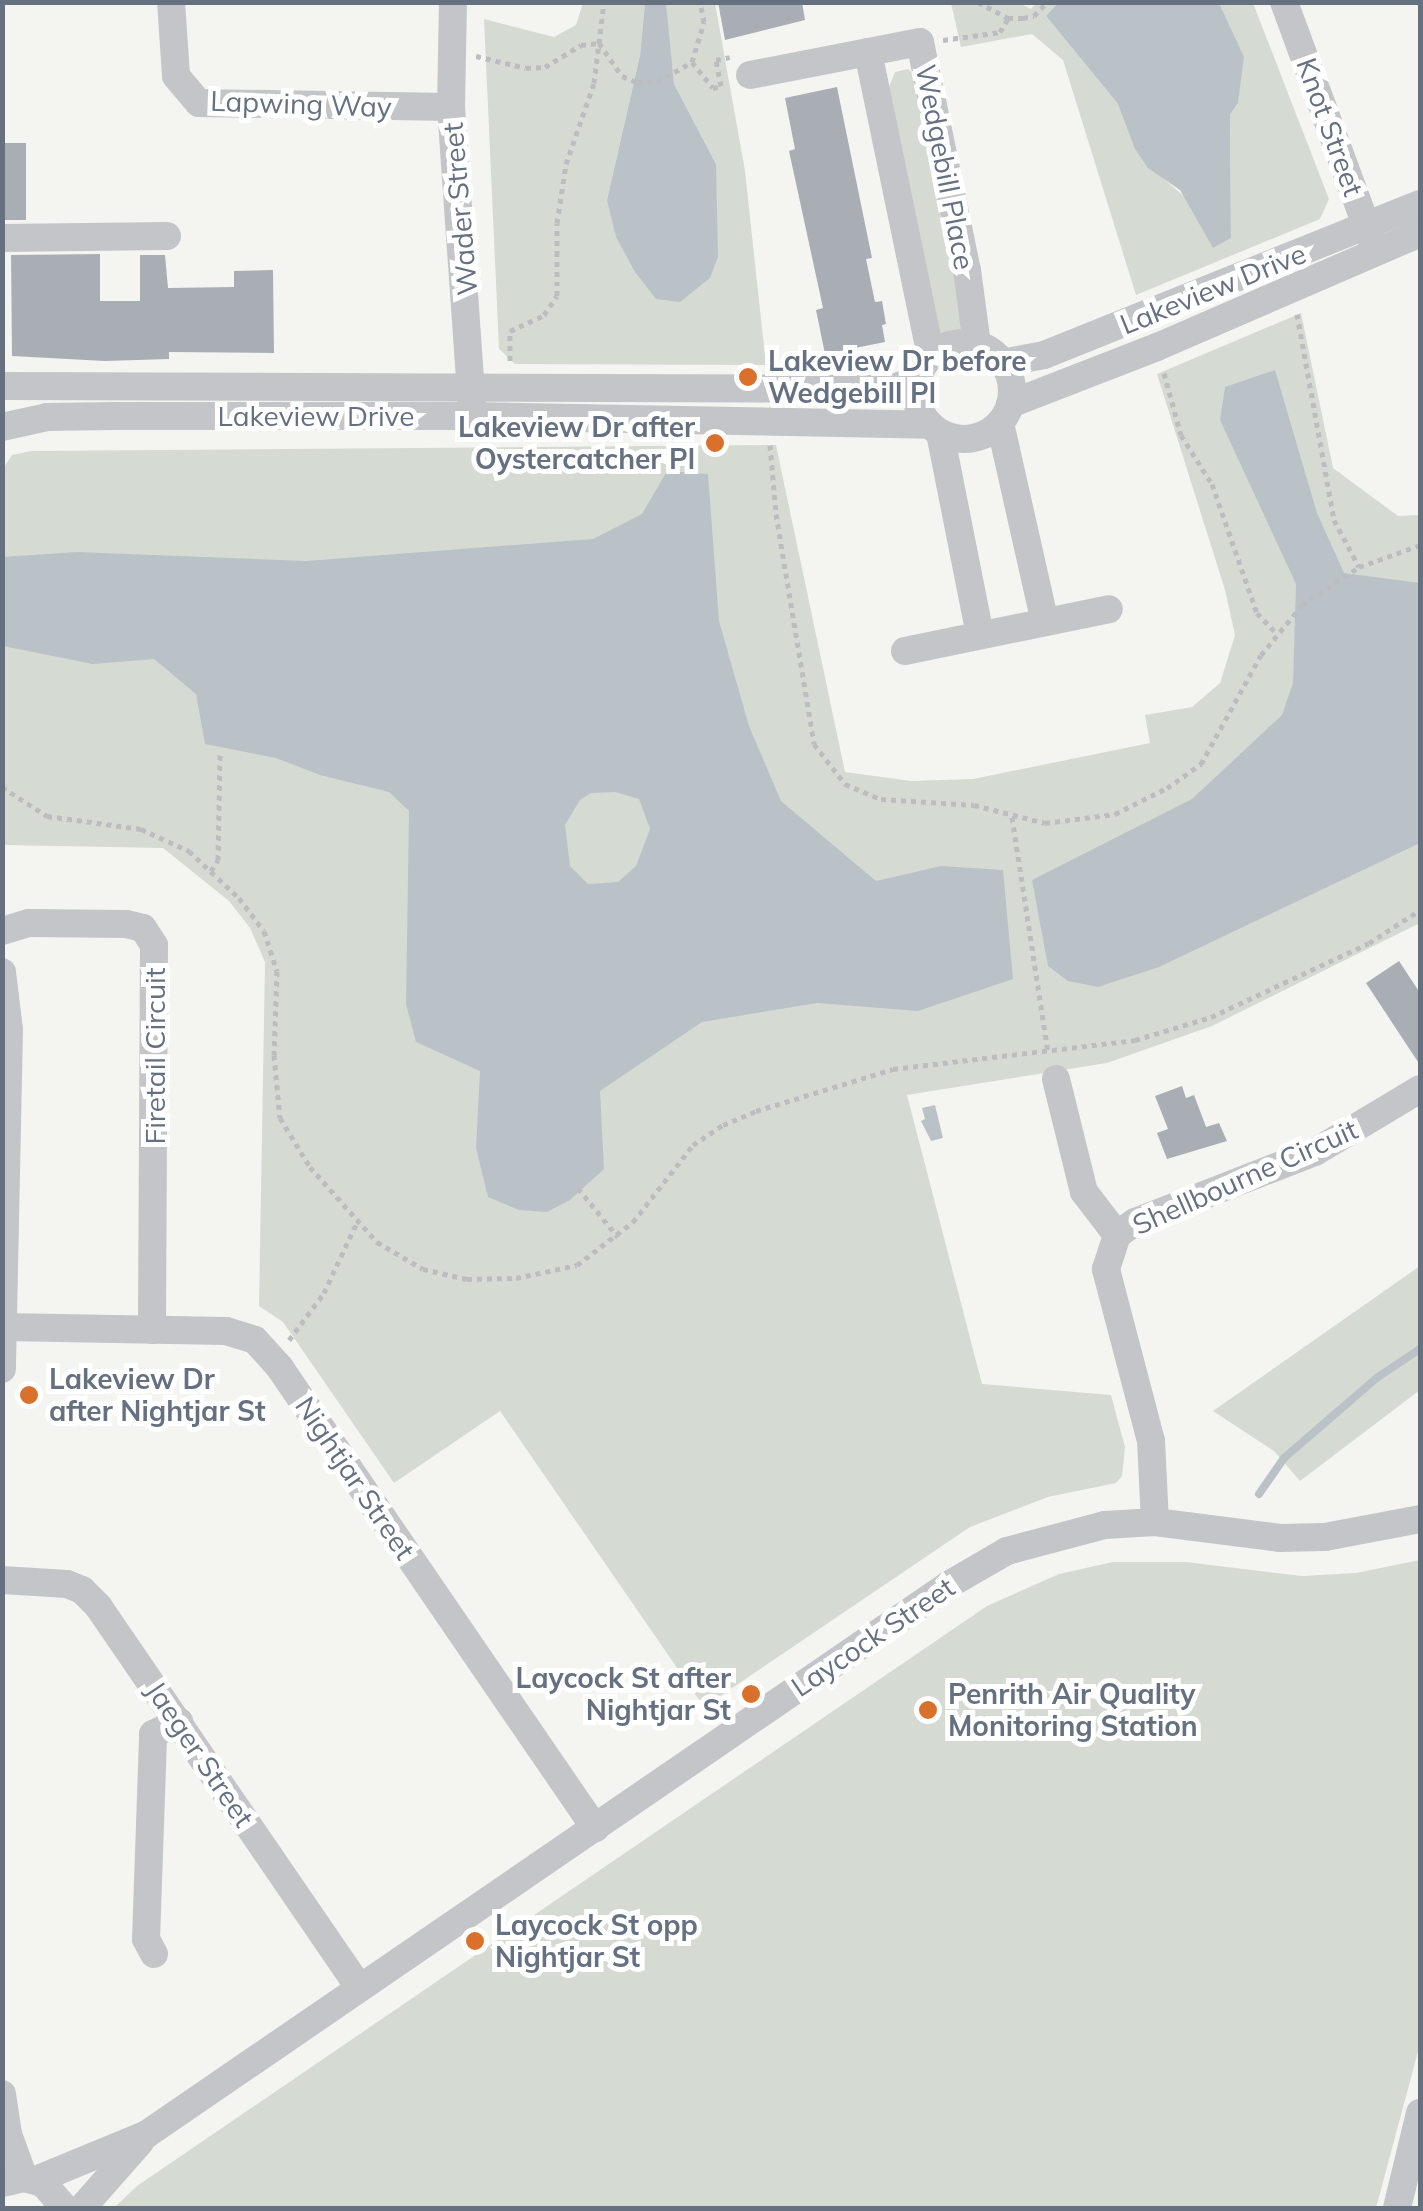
<!DOCTYPE html>
<html>
<head>
<meta charset="utf-8">
<style>
	body { margin:0 }
	#map { position:relative; width:1423px; height:2211px; overflow:hidden; background:#f4f5f1; font-family:Mulish,sans-serif }
	div>[style] { position:absolute }
	[style*='--x'] { left:calc(var(--x)*1px); top:calc(var(--y)*1px); width:calc(var(--w)*1px); rotate:calc(var(--a)*1deg) }
	.green>* { inset:0; background:#d5dbd2 }
	.water>* { inset:0; background:#bac2c8 }
	.stream>* { height:8px; margin:-4px; padding:0 4px; transform-origin:4px; border-radius:4px; background:#bac2c8 }
	.building>* { inset:0; background:#a9aeb5; transform-origin:0 0 }
	.path>* { height:5px; margin-top:-2.5px; transform-origin:0; background:repeating-linear-gradient(90deg,#bcbdc0 0 5px,transparent 0 10px) }
	.minor>* { height:28px; margin:-14px; padding:0 14px; transform-origin:14px; border-radius:14px; background:#c3c5c9 }
	.minor>.ring { margin:-14px; padding:0; box-sizing:content-box; background:none; border:28px solid #c3c5c9; border-radius:50% }
	.dots>* { width:28px; height:28px; translate:-50% -50%; box-sizing:border-box; border:5px solid #fff; border-radius:50% }
	span { translate:-50% -50%; white-space:nowrap; text-align:center; line-height:1.15; -webkit-text-stroke:10px #fff; paint-order:stroke }
	.street-label { font-size:28px; color:#657080 }
	.poi-label { font-size:28px; color:#657080; font-weight:700 }
	.left { translate:0 -50%; text-align:left }
	.right { translate:-100% -50%; text-align:right }
	.frame { position:absolute; inset:0; border:5px solid #657080; pointer-events:none }
</style>
</head>
<body>
<div id="map">
	<div class="green">
		<div style="clip-path:polygon(583px 3px,645px 3px,640px 55px,607px 200px,716px 164px,674px 84px,665px 9px,666px 3px,715px 3px,745px 171px,766px 365px,515px 364px,499px 349px,484px 19px,554px 37px,576px 25px)"></div>
		<div style="clip-path:polygon(951px 3px,1019px 3px,1031px 9px,1036px 3px,1059px 3px,1046px 16px,1118px 104px,1164px 179px,1231px 237px,1230px 115px,1238px 103px,1243px 57px,1219px 3px,1253px 3px,1329px 199px,1320px 219px,1136px 295px,1063px 60px,1032px 34px,961px 47px)"></div>
		<div style="clip-path:polygon(908px 69px,914px 74px,969px 331px,940px 336px,889px 87px,895px 72px)"></div>
		<div style="clip-path:polygon(1301px 313px,1333px 468px,1398px 516px,1420px 515px,1420px 923px,1212px 1026px,1107px 1063px,907px 1095px,982px 1384px,1111px 1395px,1125px 1447px,1122px 1476px,1116px 1483px,1048px 1497px,970px 1527px,704px 1707px,500px 1411px,394px 1483px,283px 1322px,259px 1306px,265px 962px,250px 928px,229px 901px,163px 848px,3px 845px,2px 470px,12px 455px,31px 451px,776px 445px,845px 772px,911px 781px,973px 779px,1150px 743px,1145px 715px,1192px 707px,1220px 683px,1235px 635px,1225px 590px,1157px 374px)"></div>
		<div style="clip-path:polygon(1420px 1266px,1420px 1390px,1300px 1481px,1274px 1451px,1213px 1411px)"></div>
		<div style="clip-path:polygon(1420px 1560px,1420px 2044px,1376px 2208px,114px 2208px,137px 2186px,987px 1606px,1059px 1574px,1113px 1562px,1186px 1562px,1302px 1576px,1356px 1573px)"></div>
	</div>
	<div class="water">
		<div style="clip-path:polygon(1059px 2px,1219px 3px,1244px 57px,1238px 103px,1230px 115px,1231px 238px,1213px 248px,1180px 190px,1148px 168px,1135px 149px,1118px 104px,1046px 16px)"></div>
		<div style="clip-path:polygon(645px 3px,666px 3px,674px 84px,716px 164px,718px 257px,710px 278px,680px 302px,656px 299px,635px 272px,616px 237px,607px 200px,640px 55px)"></div>
		<div style="clip-path:polygon(1275px 370px,1317px 513px,1344px 573px,1420px 583px,1420px 843px,1159px 967px,1098px 987px,1068px 981px,1048px 966px,1032px 880px,1192px 799px,1282px 715px,1293px 683px,1296px 584px,1220px 420px,1225px 387px)"></div>
		<div style="clip-path:polygon(evenodd,667px 471px,708px 474px,719px 621px,749px 726px,781px 801px,876px 881px,941px 866px,1003px 870px,1013px 979px,918px 1011px,817px 1003px,702px 1022px,600px 1091px,604px 1169px,570px 1200px,547px 1212px,519px 1210px,488px 1197px,476px 1148px,480px 1071px,416px 1042px,406px 1004px,409px 811px,389px 792px,320px 775px,276px 758px,205px 744px,196px 694px,154px 659px,93px 664px,3px 646px,3px 557px,77px 552px,306px 561px,593px 539px,642px 514px,667px 471px,615px 792px,639px 799px,650px 829px,636px 866px,618px 882px,588px 884px,570px 866px,565px 825px,580px 800px,591px 793px,615px 792px)"></div>
		<div style="clip-path:polygon(935px 1105px,943px 1138px,931px 1141px,921px 1121px,925px 1119px,922px 1108px)"></div>
	</div>
	<div class="stream">
		<div style="--x:1259;--y:1494;--w:44;--a:-55.2"></div>
		<div style="--x:1284;--y:1458;--w:124;--a:-40.8"></div>
		<div style="--x:1378;--y:1377;--w:50;--a:-33.7"></div>
	</div>
	<div class="building">
		<div style="clip-path:polygon(718px 2px,802px 2px,805px 20px,725px 40px)"></div>
		<div style="clip-path:polygon(837px 87px,872px 258px,866px 259px,875px 302px,882px 301px,886px 324px,882px 325px,885px 342px,825px 354px,816px 310px,823px 308px,789px 151px,795px 149px,785px 98px)"></div>
		<div style="left:2px;top:143px;width:24px;height:77px"></div>
		<div style="clip-path:polygon(100px 254px,100px 301px,140px 301px,140px 255px,165px 255px,168px 288px,234px 287px,234px 271px,273px 270px,274px 353px,169px 352px,169px 359px,105px 361px,12px 356px,11px 255px)"></div>
		<div style="clip-path:polygon(1399px 961px,1420px 993px,1420px 1065px,1366px 983px)"></div>
		<div style="clip-path:polygon(1182px 1086px,1186px 1098px,1194px 1095px,1206px 1127px,1219px 1123px,1227px 1141px,1167px 1159px,1157px 1133px,1168px 1129px,1155px 1096px)"></div>
	</div>
	<div class="path">
		<div style="--x:978;--y:2;--w:34;--a:28"></div>
		<div style="--x:1008;--y:18;--w:15;--a:0"></div>
		<div style="--x:1023;--y:18;--w:11;--a:-10"></div>
		<div style="--x:1034;--y:16;--w:19;--a:-47"></div>
		<div style="--x:943;--y:40;--w:58;--a:-8"></div>
		<div style="--x:1000;--y:32;--w:16;--a:-60"></div>
		<div style="--x:476;--y:56;--w:51;--a:13.5"></div>
		<div style="--x:526;--y:68;--w:19;--a:-3"></div>
		<div style="--x:545;--y:67;--w:42;--a:-31.4"></div>
		<div style="--x:581;--y:45;--w:18;--a:-6"></div>
		<div style="--x:599;--y:43;--w:40;--a:55.1"></div>
		<div style="--x:622;--y:76;--w:16;--a:22"></div>
		<div style="--x:637;--y:82;--w:20;--a:0"></div>
		<div style="--x:657;--y:82;--w:40;--a:-29.7"></div>
		<div style="--x:692;--y:62;--w:42;--a:-73.3"></div>
		<div style="--x:704;--y:22;--w:20;--a:-101"></div>
		<div style="--x:692;--y:62;--w:33;--a:51"></div>
		<div style="--x:713;--y:88;--w:8;--a:-14"></div>
		<div style="--x:721;--y:86;--w:26;--a:-101"></div>
		<div style="--x:716;--y:60;--w:14;--a:-12"></div>
		<div style="--x:1297;--y:314;--w:209;--a:79.8"></div>
		<div style="--x:1334;--y:520;--w:53;--a:62"></div>
		<div style="--x:510;--y:361;--w:30;--a:-90"></div>
		<div style="--x:510;--y:331;--w:38;--a:-25"></div>
		<div style="--x:544;--y:315;--w:23;--a:-56"></div>
		<div style="--x:557;--y:296;--w:73;--a:-90"></div>
		<div style="--x:557;--y:223;--w:60;--a:-81.3"></div>
		<div style="--x:566;--y:164;--w:86;--a:-70.9"></div>
		<div style="--x:594;--y:83;--w:82;--a:-83"></div>
		<div style="--x:1164;--y:373;--w:64;--a:74.7"></div>
		<div style="--x:1181;--y:435;--w:58;--a:57.7"></div>
		<div style="--x:1212;--y:484;--w:137;--a:70.8"></div>
		<div style="--x:1257;--y:613;--w:28;--a:46"></div>
		<div style="--x:770;--y:445;--w:69;--a:85"></div>
		<div style="--x:776;--y:514;--w:233;--a:80.6"></div>
		<div style="--x:814;--y:744;--w:51;--a:52.2"></div>
		<div style="--x:845;--y:784;--w:39;--a:23"></div>
		<div style="--x:881;--y:799;--w:93;--a:3.7"></div>
		<div style="--x:974;--y:805;--w:73;--a:14.2"></div>
		<div style="--x:1045;--y:823;--w:71;--a:-7.3"></div>
		<div style="--x:1115;--y:814;--w:58;--a:-26.6"></div>
		<div style="--x:1167;--y:788;--w:42;--a:-35.2"></div>
		<div style="--x:1201;--y:764;--w:124;--a:-61.2"></div>
		<div style="--x:1261;--y:655;--w:65;--a:-50.6"></div>
		<div style="--x:1302;--y:605;--w:69;--a:-33.7"></div>
		<div style="--x:1359;--y:567;--w:65;--a:-19.8"></div>
		<div style="--x:2;--y:787;--w:54;--a:32.8"></div>
		<div style="--x:47;--y:816;--w:95;--a:7.9"></div>
		<div style="--x:141;--y:829;--w:53;--a:24.6"></div>
		<div style="--x:189;--y:851;--w:69;--a:43.2"></div>
		<div style="--x:239;--y:898;--w:41;--a:52.9"></div>
		<div style="--x:264;--y:931;--w:42;--a:72"></div>
		<div style="--x:277;--y:971;--w:84;--a:92"></div>
		<div style="--x:274;--y:1055;--w:63;--a:84.6"></div>
		<div style="--x:280;--y:1118;--w:57;--a:58.5"></div>
		<div style="--x:310;--y:1167;--w:101;--a:48.2"></div>
		<div style="--x:377;--y:1242;--w:53;--a:30.4"></div>
		<div style="--x:423;--y:1269;--w:45;--a:12.8"></div>
		<div style="--x:467;--y:1279;--w:49;--a:-1.2"></div>
		<div style="--x:516;--y:1278;--w:62;--a:-12"></div>
		<div style="--x:577;--y:1265;--w:71;--a:-37.5"></div>
		<div style="--x:633;--y:1222;--w:98;--a:-52.1"></div>
		<div style="--x:693;--y:1145;--w:36;--a:-34"></div>
		<div style="--x:723;--y:1125;--w:36;--a:-23"></div>
		<div style="--x:756;--y:1111;--w:143;--a:-17"></div>
		<div style="--x:893;--y:1069;--w:244;--a:-6.8"></div>
		<div style="--x:1135;--y:1040;--w:79;--a:-16.8"></div>
		<div style="--x:1211;--y:1017;--w:174;--a:-25.1"></div>
		<div style="--x:1369;--y:943;--w:61;--a:-32.9"></div>
		<div style="--x:1012;--y:817;--w:238;--a:81.3"></div>
		<div style="--x:211;--y:871;--w:13;--a:-58"></div>
		<div style="--x:218;--y:860;--w:109;--a:-88.9"></div>
		<div style="--x:578;--y:1188;--w:63;--a:50.8"></div>
		<div style="--x:289;--y:1340;--w:59;--a:-53.3"></div>
		<div style="--x:324;--y:1293;--w:78;--a:-65.1"></div>
	</div>
	<div class="minor">
		<div style="--x:171;--y:2;--w:74;--a:86.1"></div>
		<div style="--x:176;--y:76;--w:35;--a:50"></div>
		<div style="--x:199;--y:103;--w:252;--a:0.9"></div>
		<div style="--x:453;--y:2;--w:105;--a:91.1"></div>
		<div style="--x:451;--y:107;--w:299;--a:86"></div>
		<div style="--x:1284;--y:2;--w:255;--a:69.8"></div>
		<div style="--x:868;--y:52;--w:310;--a:78.3"></div>
		<div style="--x:750;--y:75;--w:173;--a:-11"></div>
		<div style="--x:920;--y:42;--w:233;--a:78.4"></div>
		<div style="--x:967;--y:270;--w:76;--a:82.4"></div>
		<div style="--x:2;--y:238;--w:165;--a:-0.7"></div>
		<div class="ring" style="left:916px;top:343px;width:68px;height:68px"></div>
		<div style="--x:1002;--y:363;--w:43;--a:-10.8"></div>
		<div style="--x:1044;--y:355;--w:405;--a:-21.9"></div>
		<div style="--x:2;--y:386;--w:887;--a:0.19"></div>
		<div style="--x:889;--y:389;--w:29;--a:-18"></div>
		<div style="--x:1010;--y:404;--w:158;--a:-21.2"></div>
		<div style="--x:1157;--y:347;--w:287;--a:-23.4"></div>
		<div style="--x:1000;--y:423;--w:204;--a:77.3"></div>
		<div style="--x:2;--y:427;--w:46;--a:-12.5"></div>
		<div style="--x:47;--y:417;--w:67;--a:-0.9"></div>
		<div style="--x:114;--y:416;--w:358;--a:0"></div>
		<div style="--x:472;--y:416;--w:458;--a:1.1"></div>
		<div style="--x:940;--y:433;--w:206;--a:78.8"></div>
		<div style="--x:905;--y:651;--w:208;--a:-11.6"></div>
		<div style="--x:2;--y:931;--w:28;--a:-17"></div>
		<div style="--x:29;--y:923;--w:97;--a:0.6"></div>
		<div style="--x:126;--y:924;--w:17;--a:13"></div>
		<div style="--x:143;--y:928;--w:20;--a:57"></div>
		<div style="--x:154;--y:945;--w:385;--a:90.3"></div>
		<div style="--x:2;--y:972;--w:58;--a:83.1"></div>
		<div style="--x:9;--y:1030;--w:339;--a:91.2"></div>
		<div style="--x:1056;--y:1079;--w:116;--a:76.1"></div>
		<div style="--x:1084;--y:1192;--w:54;--a:52.5"></div>
		<div style="--x:3;--y:1327;--w:223;--a:1"></div>
		<div style="--x:226;--y:1331;--w:30;--a:17"></div>
		<div style="--x:255;--y:1340;--w:38;--a:48"></div>
		<div style="--x:280;--y:1368;--w:558;--a:55.6"></div>
		<div style="--x:1155;--y:1522;--w:81;--a:-92.8"></div>
		<div style="--x:1151;--y:1441;--w:178;--a:-104.7"></div>
		<div style="--x:1106;--y:1269;--w:36;--a:-72"></div>
		<div style="--x:1117;--y:1235;--w:22;--a:-36"></div>
		<div style="--x:1135;--y:1222;--w:193;--a:-21.3"></div>
		<div style="--x:1315;--y:1152;--w:122;--a:-31"></div>
		<div style="--x:2;--y:1580;--w:65;--a:3.5"></div>
		<div style="--x:67;--y:1584;--w:16;--a:22"></div>
		<div style="--x:82;--y:1590;--w:23;--a:45"></div>
		<div style="--x:98;--y:1606;--w:463;--a:55.6"></div>
		<div style="--x:154;--y:1954;--w:17;--a:-118"></div>
		<div style="--x:146;--y:1939;--w:205;--a:-88"></div>
		<div style="--x:153;--y:1734;--w:29;--a:-25"></div>
		<div style="--x:2;--y:2094;--w:40;--a:81.5"></div>
		<div style="--x:8;--y:2134;--w:47;--a:70"></div>
		<div style="--x:36;--y:2180;--w:120;--a:-22.5"></div>
		<div style="--x:147;--y:2134;--w:973;--a:-34.41"></div>
		<div style="--x:950;--y:1584;--w:66;--a:-30.1"></div>
		<div style="--x:1007;--y:1551;--w:101;--a:-14.9"></div>
		<div style="--x:1105;--y:1525;--w:50;--a:-3.4"></div>
		<div style="--x:1155;--y:1522;--w:126;--a:7.3"></div>
		<div style="--x:1280;--y:1538;--w:45;--a:-1.3"></div>
		<div style="--x:1325;--y:1537;--w:97;--a:-10.7"></div>
		<div style="--x:2;--y:2183;--w:23;--a:-13"></div>
		<div style="--x:24;--y:2178;--w:20;--a:15"></div>
		<div style="--x:43;--y:2183;--w:33;--a:49"></div>
		<div style="--x:82;--y:2208;--w:88;--a:-48.7"></div>
		<div style="--x:1397;--y:2208;--w:98;--a:-76.4"></div>
	</div>
	<div class="dots">
		<div style="left:748px;top:377px;background:#d9712d"></div>
		<div style="left:715px;top:443px;background:#d9712d"></div>
		<div style="left:29px;top:1395px;background:#d9712d"></div>
		<div style="left:751px;top:1694px;background:#d9712d"></div>
		<div style="left:928px;top:1710px;background:#d9712d"></div>
		<div style="left:475px;top:1941px;background:#d9712d"></div>
	</div>
	<div class="street-label">
		<span style="left:301px;top:104px;rotate:2deg">Lapwing Way</span>
		<span style="left:1330px;top:127px;rotate:70deg">Knot Street</span>
		<span style="left:945px;top:167px;rotate:79deg">Wedgebill Place</span>
		<span style="left:460px;top:209px;rotate:-95deg">Wader Street</span>
		<span style="left:1213px;top:289px;rotate:-22deg">Lakeview Drive</span>
		<span style="left:316px;top:416px">Lakeview Drive</span>
		<span style="left:155px;top:1056px;rotate:-90deg">Firetail Circuit</span>
		<span style="left:1245px;top:1177px;rotate:-24deg">Shellbourne Circuit</span>
		<span style="left:355px;top:1478px;rotate:56deg">Nightjar Street</span>
		<span style="left:873px;top:1637px;rotate:-34deg">Laycock Street</span>
		<span style="left:200px;top:1754px;rotate:56deg">Jaeger Street</span>
	</div>
	<div class="poi-label">
		<span class="left" style="left:768px;top:377px">Lakeview Dr before<br>Wedgebill Pl</span>
		<span class="right" style="left:695px;top:443px">Lakeview Dr after<br>Oystercatcher Pl</span>
		<span class="left" style="left:49px;top:1395px">Lakeview Dr<br>after Nightjar St</span>
		<span class="right" style="left:731px;top:1694px">Laycock St after<br>Nightjar St</span>
		<span class="left" style="left:948px;top:1710px">Penrith Air Quality<br>Monitoring Station</span>
		<span class="left" style="left:495px;top:1941px">Laycock St opp<br>Nightjar St</span>
	</div>
	<div class="frame"></div>
</div>
</body>
</html>
